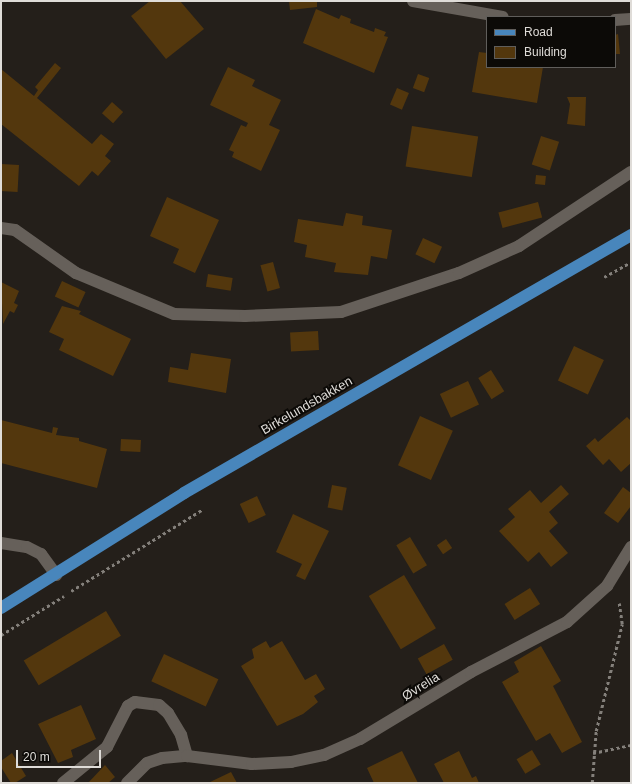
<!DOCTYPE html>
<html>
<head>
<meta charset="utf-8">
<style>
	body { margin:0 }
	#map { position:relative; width:632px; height:784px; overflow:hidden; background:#241f1a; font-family:Helvetica,sans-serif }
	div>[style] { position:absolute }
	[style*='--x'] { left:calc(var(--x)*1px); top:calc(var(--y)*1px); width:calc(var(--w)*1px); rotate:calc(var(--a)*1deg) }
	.building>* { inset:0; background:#53370d; transform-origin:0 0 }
	.path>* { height:2.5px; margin-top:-1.25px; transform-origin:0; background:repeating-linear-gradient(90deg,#84807b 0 3px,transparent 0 6px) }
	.lane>* { height:12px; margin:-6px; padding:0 6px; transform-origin:6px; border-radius:6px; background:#66605a }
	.street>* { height:12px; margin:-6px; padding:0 6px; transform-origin:6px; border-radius:6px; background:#66605a }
	.primary>* { height:12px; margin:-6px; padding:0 6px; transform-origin:6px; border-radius:6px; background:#4886bc }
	span { translate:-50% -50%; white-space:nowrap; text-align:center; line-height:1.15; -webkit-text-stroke:4px #0c0a07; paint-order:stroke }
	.street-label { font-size:13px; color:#dfdcd8 }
	.frame { position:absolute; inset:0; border:2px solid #dfdcd8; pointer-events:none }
	.legend { position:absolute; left:486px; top:16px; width:130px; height:52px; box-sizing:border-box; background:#0c0a07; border:1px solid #605e5b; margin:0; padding:5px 7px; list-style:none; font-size:12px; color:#dfdcd8 }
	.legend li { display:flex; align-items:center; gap:8px; height:20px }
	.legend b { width:20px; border:1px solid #605e5b }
	.scale { position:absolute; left:16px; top:750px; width:85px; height:18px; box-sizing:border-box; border:2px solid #dfdcd8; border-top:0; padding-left:5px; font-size:12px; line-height:14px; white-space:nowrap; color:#dfdcd8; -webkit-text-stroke:3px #0c0a07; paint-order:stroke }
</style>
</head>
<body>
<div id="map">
	<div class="building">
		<div style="clip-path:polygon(150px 1px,180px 1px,204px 29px,166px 59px,131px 16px)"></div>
		<div style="clip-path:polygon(289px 1px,317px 1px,317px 7px,290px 10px)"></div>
		<div style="clip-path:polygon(316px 9px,339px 19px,341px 15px,351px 19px,350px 23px,374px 32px,375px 28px,386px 32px,384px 36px,388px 37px,374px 73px,303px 43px)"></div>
		<div style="clip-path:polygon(618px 34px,620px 54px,615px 54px,615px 35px)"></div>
		<div style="clip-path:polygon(479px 52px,487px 53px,487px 67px,543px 67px,537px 103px,472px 92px)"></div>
		<div style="clip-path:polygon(55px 63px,61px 68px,37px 98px,92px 144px,101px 134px,114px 144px,105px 156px,111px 161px,98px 176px,92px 171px,79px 186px,1px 124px,1px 69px,34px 96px,38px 90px,35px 87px)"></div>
		<div style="clip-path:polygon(228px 67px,255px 80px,252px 86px,281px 100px,269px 125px,280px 130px,261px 171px,232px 157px,234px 152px,229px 150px,241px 125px,246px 127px,248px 123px,210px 105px)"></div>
		<div style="left:418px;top:74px;width:12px;height:15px;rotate:20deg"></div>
		<div style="left:397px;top:88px;width:13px;height:18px;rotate:23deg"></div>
		<div style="clip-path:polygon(567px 97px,586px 97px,585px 126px,567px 124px,570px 104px)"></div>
		<div style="left:112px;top:102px;width:15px;height:15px;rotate:42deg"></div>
		<div style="left:412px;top:126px;width:67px;height:41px;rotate:9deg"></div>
		<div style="left:541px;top:136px;width:19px;height:30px;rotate:18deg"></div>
		<div style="left:1px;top:164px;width:18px;height:27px;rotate:3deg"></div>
		<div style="left:536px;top:175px;width:10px;height:9px;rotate:6deg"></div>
		<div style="clip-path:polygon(167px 197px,219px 220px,195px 273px,173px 263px,179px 249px,150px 236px)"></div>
		<div style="left:538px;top:202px;width:16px;height:41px;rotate:75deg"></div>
		<div style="clip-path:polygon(346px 213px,363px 216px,362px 225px,392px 230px,387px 259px,371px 256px,368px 275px,334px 272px,336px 263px,305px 257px,307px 245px,294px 242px,298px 219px,343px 226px)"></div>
		<div style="left:423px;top:238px;width:21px;height:18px;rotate:25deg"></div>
		<div style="left:273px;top:262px;width:27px;height:13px;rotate:75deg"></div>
		<div style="left:208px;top:274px;width:25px;height:13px;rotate:9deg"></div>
		<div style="left:62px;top:281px;width:26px;height:17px;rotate:25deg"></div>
		<div style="clip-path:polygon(1px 282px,19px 291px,14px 303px,18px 305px,14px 313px,10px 311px,3px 324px)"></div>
		<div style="clip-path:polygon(62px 306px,81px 311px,79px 314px,131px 339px,113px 376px,59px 350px,64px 339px,49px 332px)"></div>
		<div style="left:318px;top:331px;width:19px;height:28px;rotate:87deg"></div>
		<div style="left:574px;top:346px;width:33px;height:38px;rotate:25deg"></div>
		<div style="clip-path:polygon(191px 353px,231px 359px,226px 393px,168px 382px,170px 367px,188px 370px)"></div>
		<div style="left:491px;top:370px;width:25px;height:15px;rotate:58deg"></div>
		<div style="left:468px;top:381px;width:26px;height:31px;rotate:65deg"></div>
		<div style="left:420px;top:416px;width:36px;height:54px;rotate:24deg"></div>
		<div style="clip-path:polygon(627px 417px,631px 421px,631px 463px,621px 472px,609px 459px,603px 465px,586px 446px,595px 438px,598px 442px)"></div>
		<div style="clip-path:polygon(1px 420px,52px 433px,53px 427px,58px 428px,56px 435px,79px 438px,79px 441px,107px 449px,97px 488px,1px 463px)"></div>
		<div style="left:121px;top:439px;width:20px;height:12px;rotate:3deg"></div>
		<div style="left:332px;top:485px;width:15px;height:23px;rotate:11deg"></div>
		<div style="clip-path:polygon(561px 485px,569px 494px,549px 512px,558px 523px,549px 531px,568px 553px,551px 567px,539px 552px,528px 562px,499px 531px,515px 517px,508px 509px,530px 490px,541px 503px)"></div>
		<div style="clip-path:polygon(623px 487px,631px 493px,631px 506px,618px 523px,604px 513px)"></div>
		<div style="left:257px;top:496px;width:21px;height:19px;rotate:65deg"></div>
		<div style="clip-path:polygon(293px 514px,329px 531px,305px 580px,296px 576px,302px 564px,276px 552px)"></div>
		<div style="left:410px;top:537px;width:33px;height:16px;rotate:59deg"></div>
		<div style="left:446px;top:539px;width:11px;height:11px;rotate:56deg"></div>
		<div style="left:404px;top:575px;width:62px;height:41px;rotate:59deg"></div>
		<div style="left:530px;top:588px;width:19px;height:30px;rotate:58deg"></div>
		<div style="left:106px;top:611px;width:29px;height:96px;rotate:59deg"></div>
		<div style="clip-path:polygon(266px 641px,270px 648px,282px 641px,305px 680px,316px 674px,325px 689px,314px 696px,318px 702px,303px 714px,277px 726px,241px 666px,254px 658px,252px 649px)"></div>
		<div style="left:444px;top:644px;width:18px;height:30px;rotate:61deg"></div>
		<div style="clip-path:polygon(541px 646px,561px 681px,553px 686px,582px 742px,562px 753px,550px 733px,536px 741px,502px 682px,519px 672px,514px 662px)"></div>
		<div style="left:164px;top:654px;width:60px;height:30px;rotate:25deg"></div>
		<div style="clip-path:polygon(81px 705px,96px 739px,71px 750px,73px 757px,58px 763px,38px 724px)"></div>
		<div style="left:532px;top:750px;width:17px;height:18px;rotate:59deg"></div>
		<div style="clip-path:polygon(402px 751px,418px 783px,374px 783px,367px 768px)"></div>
		<div style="clip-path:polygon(459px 751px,472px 778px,476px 776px,479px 783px,444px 783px,434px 764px)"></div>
		<div style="clip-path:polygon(12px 753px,26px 776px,15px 783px,11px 783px,1px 767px,1px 761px)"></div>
		<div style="clip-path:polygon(105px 765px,115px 777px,108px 783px,88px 783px)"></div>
		<div style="clip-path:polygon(231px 772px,237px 783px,208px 783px)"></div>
	</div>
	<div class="path">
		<div style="--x:604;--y:277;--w:31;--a:-29"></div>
		<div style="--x:71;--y:591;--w:155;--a:-31.8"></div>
		<div style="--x:1;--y:635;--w:74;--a:-31.8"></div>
		<div style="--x:593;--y:753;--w:39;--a:-12"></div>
		<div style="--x:592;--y:783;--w:52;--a:-85.6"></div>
		<div style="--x:596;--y:731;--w:110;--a:-76.3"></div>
		<div style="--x:622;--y:624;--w:21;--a:-98"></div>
	</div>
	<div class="lane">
		<div style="--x:1;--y:543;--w:26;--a:9"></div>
		<div style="--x:27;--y:547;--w:16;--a:27"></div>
		<div style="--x:41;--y:554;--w:26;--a:54"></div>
		<div style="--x:63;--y:783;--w:57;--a:-39.3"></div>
		<div style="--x:107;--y:747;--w:46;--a:-62.9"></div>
		<div style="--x:128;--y:706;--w:8;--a:-30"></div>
		<div style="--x:135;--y:702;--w:24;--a:7"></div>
		<div style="--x:159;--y:705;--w:12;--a:42"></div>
		<div style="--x:168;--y:713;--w:26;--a:59"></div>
		<div style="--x:181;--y:735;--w:22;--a:74"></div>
	</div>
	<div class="street">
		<div style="--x:413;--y:1;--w:91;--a:10.1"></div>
		<div style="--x:615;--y:20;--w:16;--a:-4"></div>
		<div style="--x:1;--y:228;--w:14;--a:8"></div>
		<div style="--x:15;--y:230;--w:75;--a:35.2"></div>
		<div style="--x:76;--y:273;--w:106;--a:22.7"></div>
		<div style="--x:174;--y:314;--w:71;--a:1.6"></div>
		<div style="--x:245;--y:316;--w:96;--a:-2.4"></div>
		<div style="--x:341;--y:312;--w:124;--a:-18.3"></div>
		<div style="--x:459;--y:273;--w:66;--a:-24.2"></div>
		<div style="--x:519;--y:246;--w:134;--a:-33.5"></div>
		<div style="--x:127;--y:783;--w:28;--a:-45"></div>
		<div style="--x:147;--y:763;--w:16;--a:-18"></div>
		<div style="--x:162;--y:758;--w:25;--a:-5"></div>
		<div style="--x:187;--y:756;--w:65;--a:7"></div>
		<div style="--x:252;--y:764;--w:39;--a:-3"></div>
		<div style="--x:291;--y:762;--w:34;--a:-12"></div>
		<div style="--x:324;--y:755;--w:39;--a:-24"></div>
		<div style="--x:360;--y:739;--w:130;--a:-31.1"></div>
		<div style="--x:471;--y:672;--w:108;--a:-27.5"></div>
		<div style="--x:567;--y:622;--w:54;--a:-42"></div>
		<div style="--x:607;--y:586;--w:46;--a:-58.4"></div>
	</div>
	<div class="primary">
		<div style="--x:1;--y:608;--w:216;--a:-32.1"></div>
		<div style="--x:184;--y:493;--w:516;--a:-29.99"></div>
	</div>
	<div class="street-label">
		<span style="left:307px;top:406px;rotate:-30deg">Birkelundsbakken</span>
		<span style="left:421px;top:687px;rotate:-32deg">Øvrelia</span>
	</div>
	<div class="frame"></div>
	<ul class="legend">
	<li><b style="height:5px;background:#4886bc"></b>Road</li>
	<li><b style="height:11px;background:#53370d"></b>Building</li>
	</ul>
	<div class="scale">20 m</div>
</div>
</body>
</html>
